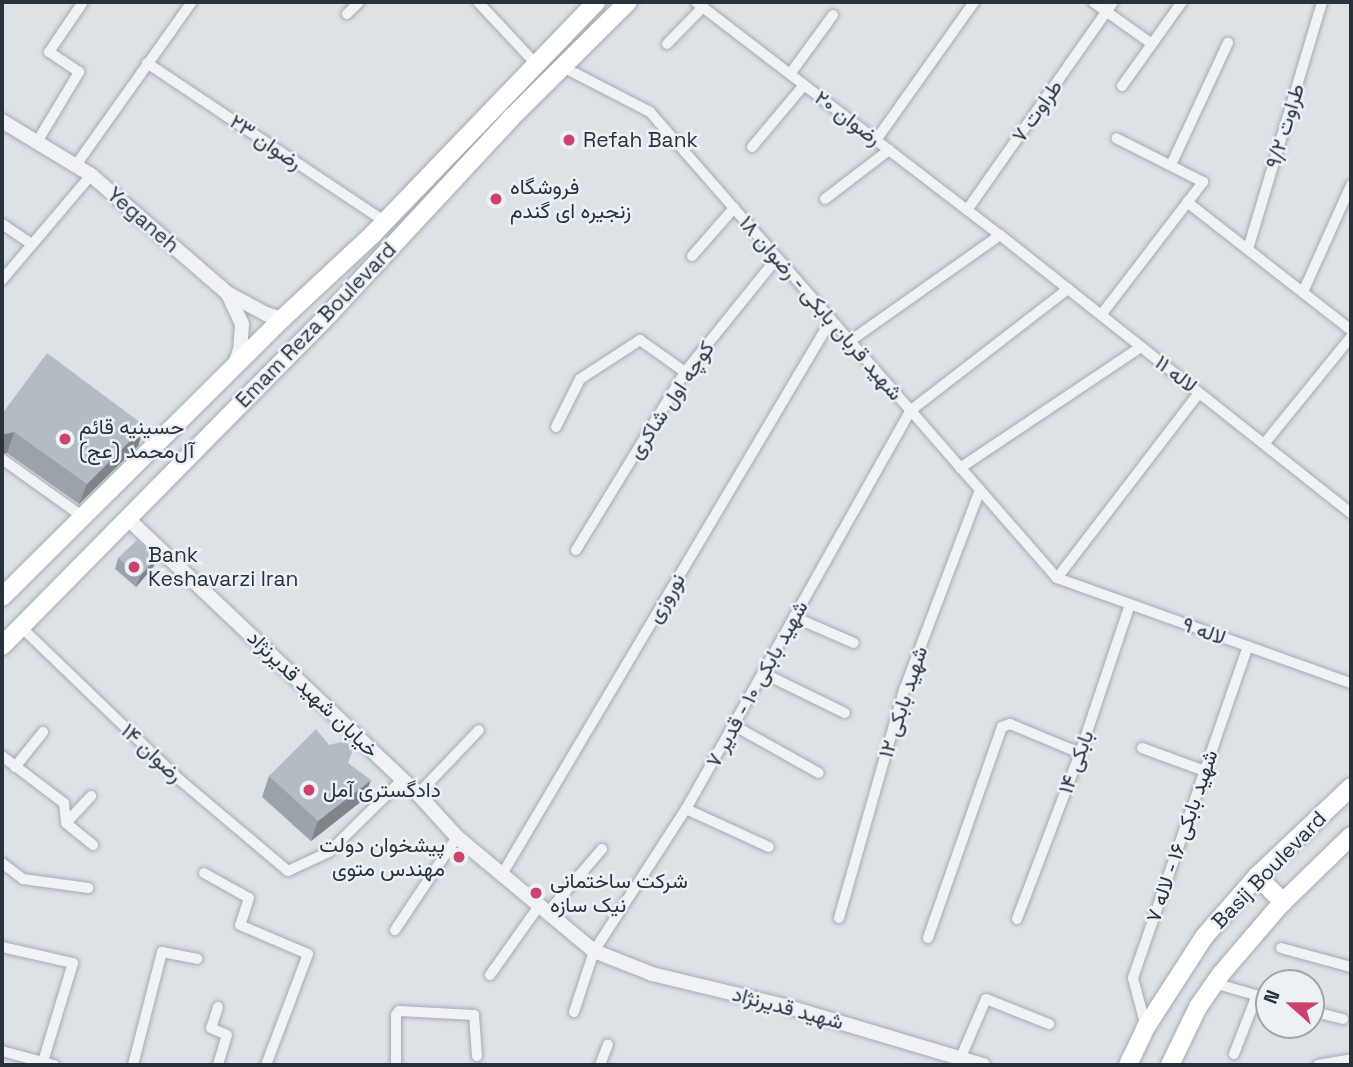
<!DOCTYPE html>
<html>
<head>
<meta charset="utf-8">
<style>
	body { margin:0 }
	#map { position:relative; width:1353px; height:1067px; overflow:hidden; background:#dde2e7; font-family:"Space Grotesk",Vazirmatn,sans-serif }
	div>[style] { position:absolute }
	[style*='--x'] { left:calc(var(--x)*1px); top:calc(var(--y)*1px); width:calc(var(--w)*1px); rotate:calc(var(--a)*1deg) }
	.roads { filter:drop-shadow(0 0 2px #a3aab1) drop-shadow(0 0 2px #a3aab1) }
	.minor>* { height:10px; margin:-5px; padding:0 5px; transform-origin:5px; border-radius:5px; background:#f0f2f5 }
	.tertiary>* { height:14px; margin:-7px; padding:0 7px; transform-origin:7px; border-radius:7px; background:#f0f2f5 }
	.primary>* { height:18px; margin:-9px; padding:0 9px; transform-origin:9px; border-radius:9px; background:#fff }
	.wall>* { inset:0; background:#9ba2a8 }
	.shaded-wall>* { inset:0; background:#7e8488 }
	.building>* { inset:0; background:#b4bcc3 }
	.dots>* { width:19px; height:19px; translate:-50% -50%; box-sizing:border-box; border:4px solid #ecf1f5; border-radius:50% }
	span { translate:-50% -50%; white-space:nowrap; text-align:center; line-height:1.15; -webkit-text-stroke:5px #ecf1f5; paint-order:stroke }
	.street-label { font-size:21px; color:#27323d }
	.poi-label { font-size:21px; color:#27323d }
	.left { translate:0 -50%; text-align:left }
	.right { translate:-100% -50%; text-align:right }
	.frame { position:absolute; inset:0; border:4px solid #27323d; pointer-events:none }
	.north { position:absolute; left:1255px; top:969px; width:70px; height:70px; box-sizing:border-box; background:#ecf1f5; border:2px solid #9da5ab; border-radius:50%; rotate:291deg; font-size:19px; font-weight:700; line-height:28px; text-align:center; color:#27323d }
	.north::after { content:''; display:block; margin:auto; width:24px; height:32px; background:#cc426b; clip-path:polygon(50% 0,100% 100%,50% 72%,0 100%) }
</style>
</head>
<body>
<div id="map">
	<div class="roads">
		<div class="minor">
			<div style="--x:478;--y:2;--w:85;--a:46.9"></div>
			<div style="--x:696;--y:2;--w:383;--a:37.5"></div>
			<div style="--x:1000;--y:235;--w:448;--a:38.4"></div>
			<div style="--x:1093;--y:2;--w:72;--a:35.4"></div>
			<div style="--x:347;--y:14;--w:17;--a:-45"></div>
			<div style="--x:667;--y:44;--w:52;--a:-45.8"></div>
			<div style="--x:147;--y:63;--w:286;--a:33.7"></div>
			<div style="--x:563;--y:67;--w:98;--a:27.3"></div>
			<div style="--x:650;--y:112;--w:619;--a:48.87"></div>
			<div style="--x:1057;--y:578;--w:312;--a:19.7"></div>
			<div style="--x:790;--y:74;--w:73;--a:-53.9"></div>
			<div style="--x:1122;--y:86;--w:103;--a:-54.5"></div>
			<div style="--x:876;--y:140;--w:169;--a:-54.6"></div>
			<div style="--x:37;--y:142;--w:82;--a:-59"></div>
			<div style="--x:79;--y:72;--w:36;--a:-146"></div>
			<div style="--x:49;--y:52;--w:60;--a:-55.8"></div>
			<div style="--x:752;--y:147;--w:81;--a:-50"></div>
			<div style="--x:76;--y:165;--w:200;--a:-54.6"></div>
			<div style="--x:1171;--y:165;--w:135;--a:-65"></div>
			<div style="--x:825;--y:199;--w:81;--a:-37.4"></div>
			<div style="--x:1187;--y:202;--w:208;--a:38"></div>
			<div style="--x:967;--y:210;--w:254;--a:-54.9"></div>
			<div style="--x:2;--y:224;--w:36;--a:34"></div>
			<div style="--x:1248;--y:249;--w:258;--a:-73.3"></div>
			<div style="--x:692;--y:256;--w:64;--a:-48.8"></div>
			<div style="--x:2;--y:280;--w:138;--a:-49.7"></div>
			<div style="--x:1303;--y:292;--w:117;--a:-65.8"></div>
			<div style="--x:1101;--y:315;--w:168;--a:-52.5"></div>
			<div style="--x:1203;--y:182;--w:97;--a:-153.2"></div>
			<div style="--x:850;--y:341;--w:184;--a:-35.2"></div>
			<div style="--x:556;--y:427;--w:54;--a:-63.4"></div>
			<div style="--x:580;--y:379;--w:72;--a:-33"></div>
			<div style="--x:640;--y:340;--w:55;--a:35.4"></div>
			<div style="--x:1264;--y:444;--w:138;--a:-50.9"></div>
			<div style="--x:2;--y:459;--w:98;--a:35.5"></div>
			<div style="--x:960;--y:468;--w:218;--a:-33.8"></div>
			<div style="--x:576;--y:550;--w:209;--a:-58.5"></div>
			<div style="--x:685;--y:372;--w:146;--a:-51.1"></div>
			<div style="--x:1057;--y:578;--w:233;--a:-52.5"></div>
			<div style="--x:794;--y:617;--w:65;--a:23.4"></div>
			<div style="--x:21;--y:627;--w:221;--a:43.9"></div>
			<div style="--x:180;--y:780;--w:141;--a:40.1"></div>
			<div style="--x:288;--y:871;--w:45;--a:-24.9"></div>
			<div style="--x:329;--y:852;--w:103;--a:-44.6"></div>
			<div style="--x:763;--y:673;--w:91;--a:26"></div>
			<div style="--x:733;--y:725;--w:98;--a:29.2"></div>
			<div style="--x:1142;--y:748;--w:67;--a:20.1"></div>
			<div style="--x:2;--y:756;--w:78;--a:37.2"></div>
			<div style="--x:64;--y:803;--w:20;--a:84"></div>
			<div style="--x:66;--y:823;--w:35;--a:39"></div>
			<div style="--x:15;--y:767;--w:45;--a:-51.3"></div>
			<div style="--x:418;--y:794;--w:88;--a:-46.4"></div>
			<div style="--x:686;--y:809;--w:91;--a:24.6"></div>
			<div style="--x:66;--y:823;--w:37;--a:-47"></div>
			<div style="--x:2;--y:863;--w:26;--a:37"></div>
			<div style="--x:23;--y:879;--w:66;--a:7.9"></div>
			<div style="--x:204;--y:873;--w:51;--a:29.1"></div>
			<div style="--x:249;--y:898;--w:28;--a:108"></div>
			<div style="--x:240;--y:925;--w:74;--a:23.1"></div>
			<div style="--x:308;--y:954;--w:119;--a:110.7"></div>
			<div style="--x:501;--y:876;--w:647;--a:-59.31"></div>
			<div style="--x:548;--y:912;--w:83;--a:-49.4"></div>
			<div style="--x:839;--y:918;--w:237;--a:-74.1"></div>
			<div style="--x:904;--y:690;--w:214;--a:-69.2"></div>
			<div style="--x:1017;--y:919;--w:178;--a:-69.2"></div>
			<div style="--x:1080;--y:753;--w:157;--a:-71.4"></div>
			<div style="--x:395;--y:930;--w:112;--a:-56.3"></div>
			<div style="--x:928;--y:938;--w:224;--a:-70.7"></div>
			<div style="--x:1002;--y:727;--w:9;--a:-21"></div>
			<div style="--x:1010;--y:724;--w:76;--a:22.5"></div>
			<div style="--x:2;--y:947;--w:73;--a:12.7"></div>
			<div style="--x:73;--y:963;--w:103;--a:106.9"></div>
			<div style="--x:1281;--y:948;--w:73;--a:15.2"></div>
			<div style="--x:490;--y:975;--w:85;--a:-54.6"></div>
			<div style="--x:1214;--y:983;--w:57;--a:16.2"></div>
			<div style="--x:218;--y:1007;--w:22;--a:108"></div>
			<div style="--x:211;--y:1028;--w:17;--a:24"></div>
			<div style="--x:227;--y:1035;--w:31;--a:107"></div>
			<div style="--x:1311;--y:1011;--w:33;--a:14"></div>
			<div style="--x:574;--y:1012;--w:64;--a:-71.8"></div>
			<div style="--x:594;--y:951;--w:169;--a:-57.1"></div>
			<div style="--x:686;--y:809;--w:457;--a:-60.6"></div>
			<div style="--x:910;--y:411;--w:200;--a:-37.7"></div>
			<div style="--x:1146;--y:1027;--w:51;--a:-104.9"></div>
			<div style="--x:1133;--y:978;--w:351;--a:-70.9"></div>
			<div style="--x:2;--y:1051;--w:54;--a:15.1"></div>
			<div style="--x:1234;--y:1054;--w:63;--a:-68.7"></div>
			<div style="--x:961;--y:1057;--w:63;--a:-66.7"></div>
			<div style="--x:986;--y:999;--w:68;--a:21.6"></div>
			<div style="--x:133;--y:1065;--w:117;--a:-75.6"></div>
			<div style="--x:162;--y:952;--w:36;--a:11"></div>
			<div style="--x:396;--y:1065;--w:50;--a:-90"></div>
			<div style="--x:396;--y:1015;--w:5;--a:-53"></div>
			<div style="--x:399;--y:1011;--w:75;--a:3.1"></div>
			<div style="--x:474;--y:1015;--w:41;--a:85.8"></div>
			<div style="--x:600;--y:1065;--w:22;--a:-69"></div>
			<div style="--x:1318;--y:1065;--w:34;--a:-10"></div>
		</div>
		<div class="tertiary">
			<div style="--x:2;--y:121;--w:104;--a:31.2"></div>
			<div style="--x:91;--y:175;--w:180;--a:40.9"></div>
			<div style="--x:227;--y:293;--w:44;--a:28.3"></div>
			<div style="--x:266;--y:314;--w:17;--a:17"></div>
			<div style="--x:228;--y:294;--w:33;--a:65"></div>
			<div style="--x:242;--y:324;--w:26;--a:94"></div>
			<div style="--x:240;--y:350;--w:15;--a:110"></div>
			<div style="--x:127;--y:518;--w:401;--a:43.5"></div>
			<div style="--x:418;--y:794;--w:58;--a:47.8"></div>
			<div style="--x:457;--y:837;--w:178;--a:39.8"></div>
			<div style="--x:594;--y:951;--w:62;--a:21.6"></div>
			<div style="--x:652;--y:974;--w:137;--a:13.5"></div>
			<div style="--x:785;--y:1006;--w:207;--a:16.6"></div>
		</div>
		<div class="primary">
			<div style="--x:2;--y:597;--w:395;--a:-44.8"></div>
			<div style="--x:282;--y:319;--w:125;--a:-43"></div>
			<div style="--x:373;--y:234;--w:322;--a:-46.1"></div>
			<div style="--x:2;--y:646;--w:466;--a:-45.4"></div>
			<div style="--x:329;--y:314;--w:267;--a:-47.1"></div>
			<div style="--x:511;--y:118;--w:165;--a:-44.8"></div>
			<div style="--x:1257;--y:876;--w:37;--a:45"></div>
			<div style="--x:1128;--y:1065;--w:42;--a:-64.7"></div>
			<div style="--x:1146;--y:1027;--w:107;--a:-57.2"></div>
			<div style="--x:1204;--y:937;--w:81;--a:-49"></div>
			<div style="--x:1257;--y:876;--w:129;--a:-43.4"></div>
			<div style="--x:1170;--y:1065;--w:64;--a:-64.2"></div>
			<div style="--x:1198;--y:1007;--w:40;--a:-55.1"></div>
			<div style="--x:1221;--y:974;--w:91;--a:-49.5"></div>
			<div style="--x:1280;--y:905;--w:99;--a:-44.2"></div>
		</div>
	</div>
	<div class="wall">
		<div style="clip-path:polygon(2px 414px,145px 426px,138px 446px,79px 504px,7px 453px,2px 454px)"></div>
		<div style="clip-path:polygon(118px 558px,154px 566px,136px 587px,115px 569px)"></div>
		<div style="clip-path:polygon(329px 745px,348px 763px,363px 800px,311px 841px,262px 797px,269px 776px)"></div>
	</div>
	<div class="shaded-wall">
		<div style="clip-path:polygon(145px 426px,138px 446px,79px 504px,87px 484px)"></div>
		<div style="clip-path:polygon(14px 432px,7px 453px,2px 454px,3px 435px)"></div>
		<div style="clip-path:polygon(158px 556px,154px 566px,136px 587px,140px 576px)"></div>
		<div style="clip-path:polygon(371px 780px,363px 800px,311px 841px,318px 821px)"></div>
	</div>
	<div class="building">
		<div style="clip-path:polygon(47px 353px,145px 426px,87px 484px,14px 432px,2px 434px,2px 414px)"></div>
		<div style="clip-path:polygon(138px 539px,158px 556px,140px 576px,118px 558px)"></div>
		<div style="clip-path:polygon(316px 729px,329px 745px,345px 741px,353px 750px,348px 763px,371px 780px,318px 821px,269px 776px)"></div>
	</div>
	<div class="dots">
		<div style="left:569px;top:140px;background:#cc426b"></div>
		<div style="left:496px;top:199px;background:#cc426b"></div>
		<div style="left:65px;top:439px;background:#cc426b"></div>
		<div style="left:134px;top:567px;background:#cc426b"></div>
		<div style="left:309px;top:790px;background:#cc426b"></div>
		<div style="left:459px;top:857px;background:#cc426b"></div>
		<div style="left:536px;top:893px;background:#cc426b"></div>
	</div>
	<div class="street-label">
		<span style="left:1037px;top:111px;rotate:-55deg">طراوت ۷</span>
		<span style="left:848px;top:118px;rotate:37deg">رضوان ۲۰</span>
		<span style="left:1285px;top:126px;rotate:-73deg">طراوت ۹/۲</span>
		<span style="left:266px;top:142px;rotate:34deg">رضوان ۲۳</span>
		<span style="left:143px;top:220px;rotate:41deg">Yeganeh</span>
		<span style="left:821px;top:308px;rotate:49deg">شهید قربان بابکی - رضوان ۱۸</span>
		<span style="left:316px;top:325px;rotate:-46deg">Emam Reza Boulevard</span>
		<span style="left:1176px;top:374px;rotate:38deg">لاله ۱۱</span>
		<span style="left:671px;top:400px;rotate:-56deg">کوچه اول شاکری</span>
		<span style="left:666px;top:598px;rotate:-59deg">نوروزی</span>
		<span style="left:1204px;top:631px;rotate:20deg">لاله ۹</span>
		<span style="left:757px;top:684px;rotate:-61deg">شهید بابکی ۱۰ - قدیر ۷</span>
		<span style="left:313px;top:694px;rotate:44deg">خيابان شهيد قديرنژاد</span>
		<span style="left:903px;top:702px;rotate:-72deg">شهید بابکی ۱۲</span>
		<span style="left:152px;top:753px;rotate:43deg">رضوان ۱۴</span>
		<span style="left:1076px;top:762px;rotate:-70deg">بابکی ۱۴</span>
		<span style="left:1182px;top:836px;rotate:-71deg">شهید بابکی ۱۶ - لاله ۷</span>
		<span style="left:1269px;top:870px;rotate:-46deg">Basij Boulevard</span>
		<span style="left:788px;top:1008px;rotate:15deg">شهید قدیرنژاد</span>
	</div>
	<div class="poi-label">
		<span class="left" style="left:583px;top:140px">Refah Bank</span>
		<span class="left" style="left:510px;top:199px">فروشگاه<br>زنجیره ای گندم</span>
		<span class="left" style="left:79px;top:439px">حسینیه قائم<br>آل‌محمد (عج)</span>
		<span class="left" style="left:148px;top:567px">Bank<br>Keshavarzi Iran</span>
		<span class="left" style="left:323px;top:790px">دادگستری آمل</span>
		<span class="right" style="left:445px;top:857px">پیشخوان دولت<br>مهندس متوی</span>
		<span class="left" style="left:550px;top:893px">شرکت ساختمانی<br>نیک سازه</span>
	</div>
	<div class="frame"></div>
	<div class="north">N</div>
</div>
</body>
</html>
